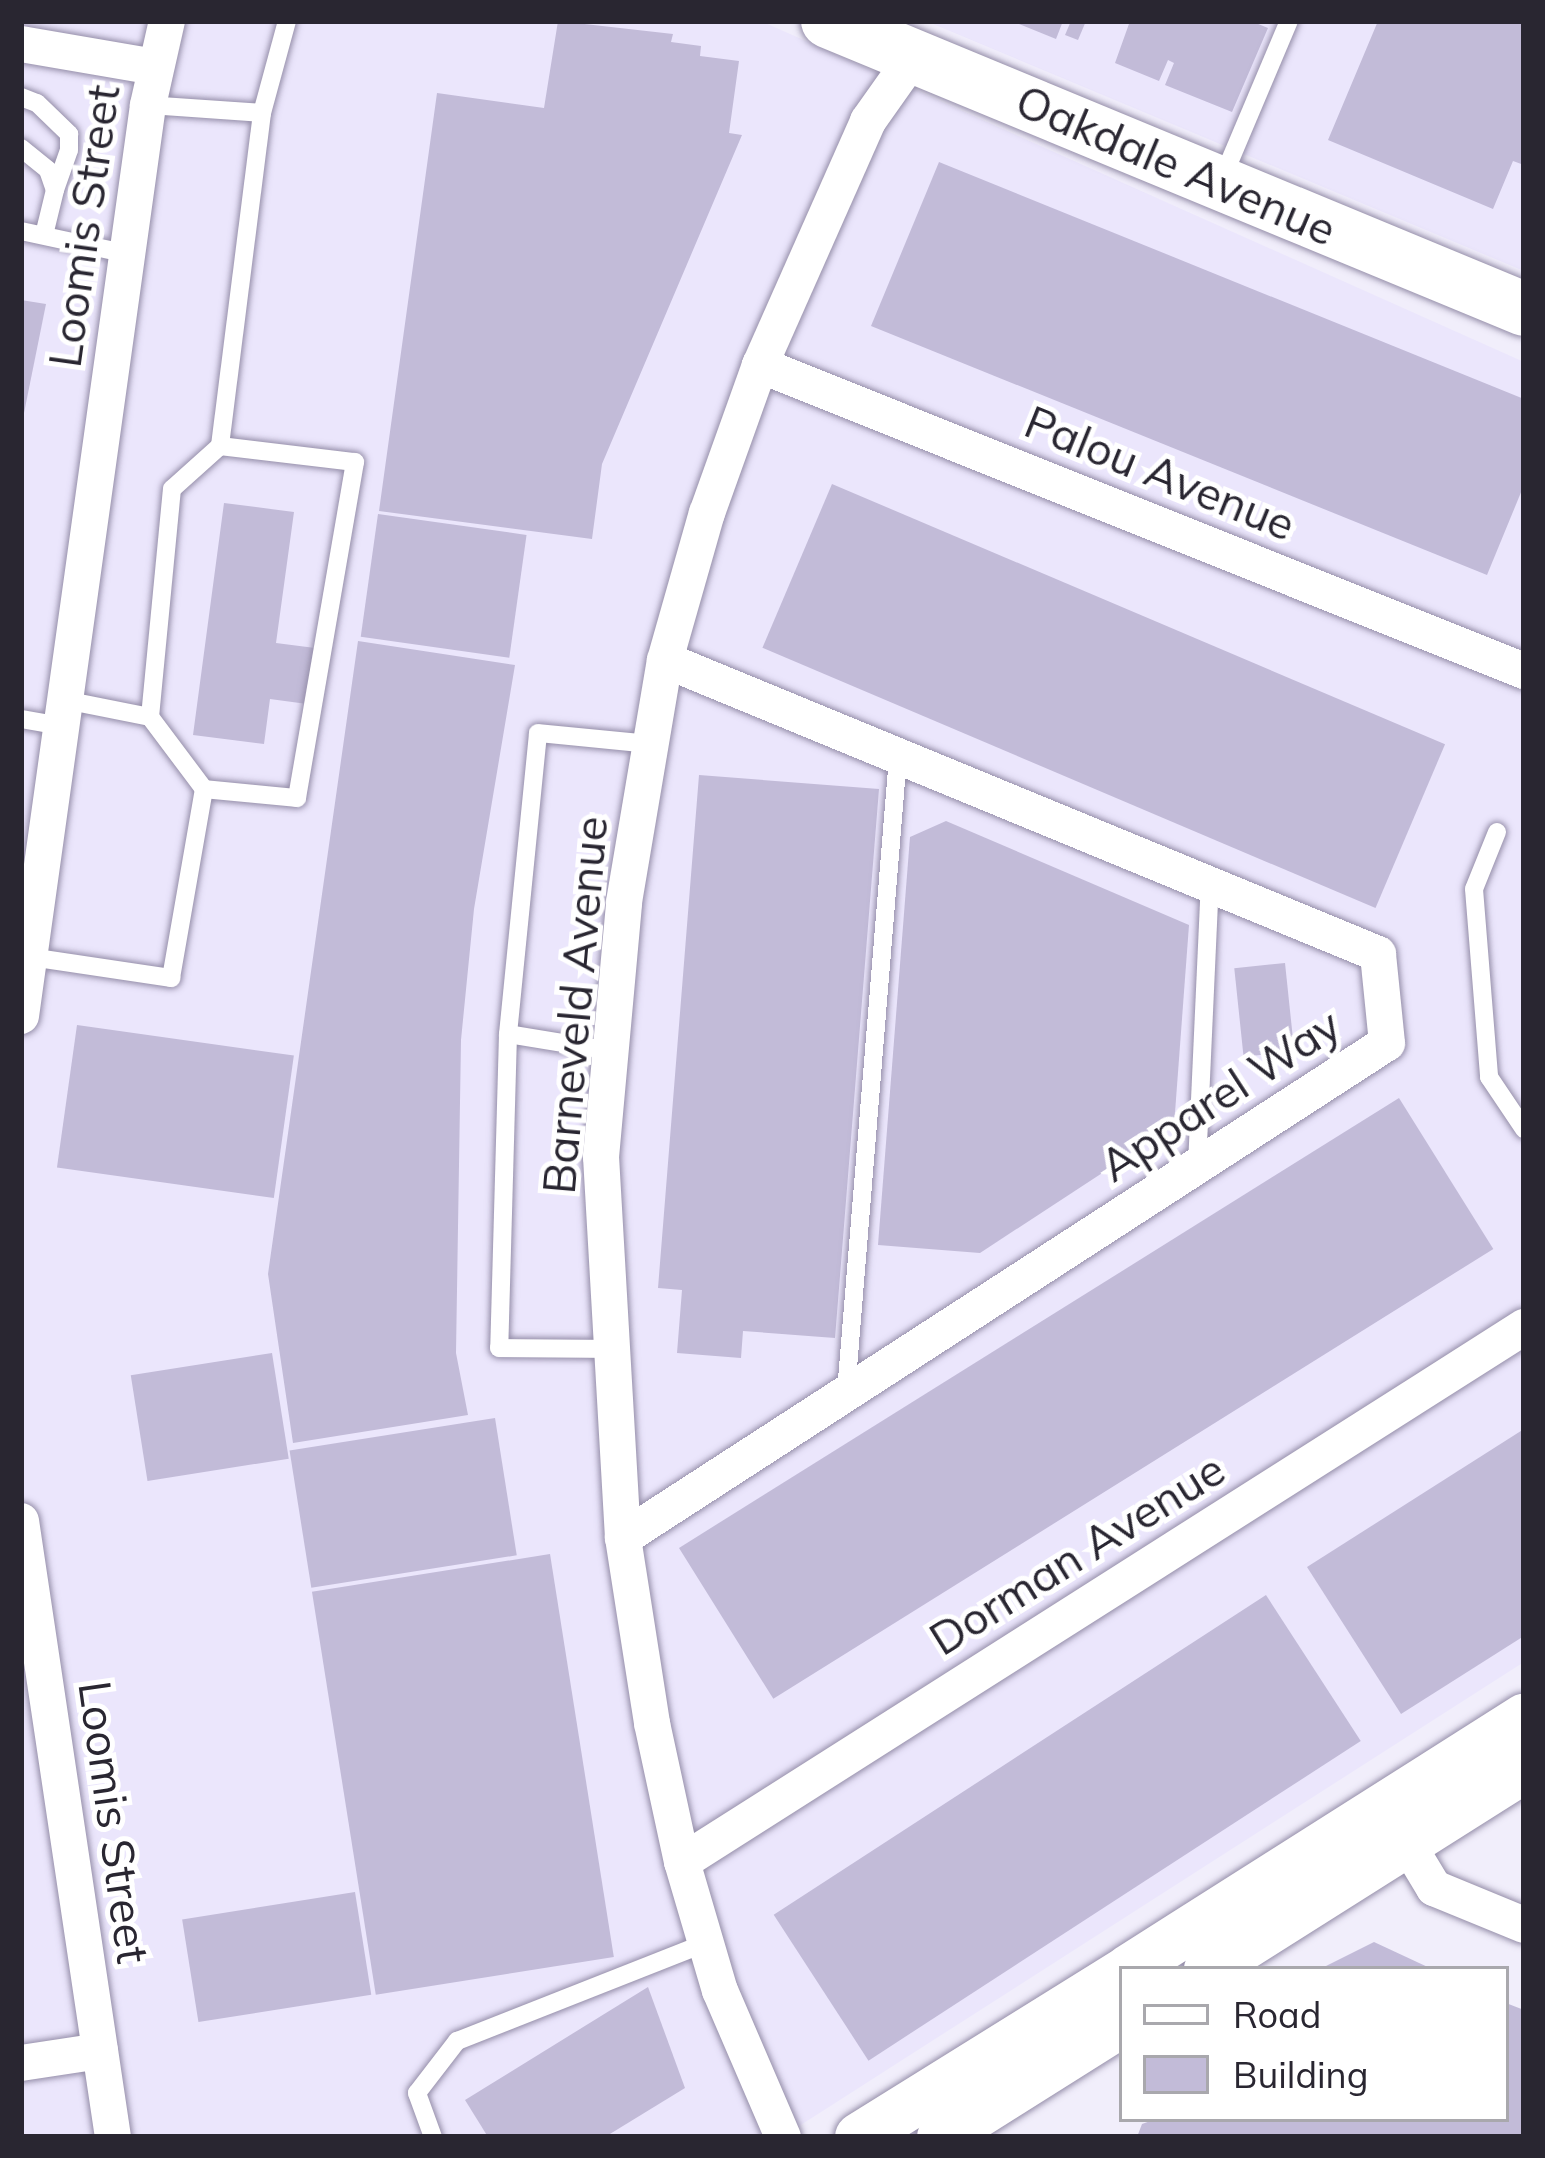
<!DOCTYPE html>
<html>
<head>
<meta charset="utf-8">
<style>
	body { margin:0 }
	#map { position:relative; width:1545px; height:2158px; overflow:hidden; background:#f1eefb; font-family:Mulish,sans-serif }
	div>[style] { position:absolute }
	[style*='--x'] { left:calc(var(--x)*1px); top:calc(var(--y)*1px); width:calc(var(--w)*1px); rotate:calc(var(--a)*1deg) }
	.built>* { inset:0; background:#ebe6fc }
	.building>* { inset:0; background:#c2bbd8; transform-origin:0 0 }
	.roads { filter:drop-shadow(0 0 3px #958ea9) drop-shadow(0 0 3px #958ea9) }
	.service>* { height:18px; margin:-9px; padding:0 9px; transform-origin:9px; border-radius:9px; background:#fff }
	.minor>* { height:36px; margin:-18px; padding:0 18px; transform-origin:18px; border-radius:18px; background:#fff }
	.tertiary>* { height:48px; margin:-24px; padding:0 24px; transform-origin:24px; border-radius:24px; background:#fff }
	.secondary>* { height:54px; margin:-27px; padding:0 27px; transform-origin:27px; border-radius:27px; background:#fff }
	span { translate:-50% -50%; white-space:nowrap; text-align:center; line-height:1.15; -webkit-text-stroke:10px #fff; paint-order:stroke }
	.street-label { font-size:45px; color:#292631 }
	.frame { position:absolute; inset:0; border:24px solid #292631; pointer-events:none }
	.legend { position:absolute; left:1119px; top:1966px; width:390px; height:156px; box-sizing:border-box; background:#fff; border:3px solid #a9a8ad; margin:0; padding:15px 21px; list-style:none; font-size:36px; color:#292631 }
	.legend li { display:flex; align-items:center; gap:24px; height:60px }
	.legend b { width:60px; border:3px solid #a9a8ad }
</style>
</head>
<body>
<div id="map">
	<div class="built">
		<div style="clip-path:polygon(21px 21px,761px 21px,1524px 362px,1524px 1662px,782px 2137px,21px 2137px)"></div>
		<div style="clip-path:polygon(926px 21px,1524px 21px,1524px 271px)"></div>
	</div>
	<div class="building">
		<div style="clip-path:polygon(558px 21px,673px 34px,671px 42px,701px 46px,700px 56px,739px 61px,729px 133px,742px 135px,602px 464px,592px 539px,379px 511px,437px 93px,544px 108px)"></div>
		<div style="clip-path:polygon(1012px 21px,1063px 21px,1056px 39px)"></div>
		<div style="clip-path:polygon(1071px 21px,1086px 21px,1078px 40px,1065px 35px)"></div>
		<div style="clip-path:polygon(1130px 21px,1251px 21px,1268px 28px,1232px 112px,1165px 85px,1174px 63px,1168px 60px,1159px 81px,1115px 63px)"></div>
		<div style="clip-path:polygon(1378px 21px,1524px 21px,1524px 165px,1513px 161px,1493px 209px,1328px 140px)"></div>
		<div style="clip-path:polygon(939px 162px,1524px 399px,1524px 485px,1487px 575px,871px 326px)"></div>
		<div style="clip-path:polygon(21px 300px,46px 304px,23px 418px,21px 418px)"></div>
		<div style="left:832px;top:484px;width:666px;height:178px;rotate:23deg"></div>
		<div style="clip-path:polygon(224px 503px,294px 512px,276px 643px,315px 648px,307px 704px,270px 699px,264px 744px,193px 735px)"></div>
		<div style="left:378px;top:514px;width:150px;height:124px;rotate:8deg"></div>
		<div style="clip-path:polygon(358px 641px,515px 665px,474px 909px,461px 1040px,456px 1353px,468px 1415px,293px 1443px,268px 1274px)"></div>
		<div style="clip-path:polygon(699px 775px,879px 789px,835px 1338px,743px 1331px,741px 1358px,677px 1353px,682px 1290px,658px 1288px)"></div>
		<div style="clip-path:polygon(946px 821px,1189px 925px,1174px 1126px,980px 1253px,878px 1245px,910px 837px)"></div>
		<div style="left:1285px;top:963px;width:89px;height:51px;rotate:84deg"></div>
		<div style="left:77px;top:1025px;width:219px;height:144px;rotate:8deg"></div>
		<div style="left:1399px;top:1098px;width:178px;height:849px;rotate:58deg"></div>
		<div style="left:272px;top:1353px;width:107px;height:143px;rotate:81deg"></div>
		<div style="left:495px;top:1418px;width:139px;height:208px;rotate:81deg"></div>
		<div style="clip-path:polygon(1524px 1429px,1524px 1636px,1401px 1714px,1307px 1567px)"></div>
		<div style="left:550px;top:1554px;width:408px;height:241px;rotate:81deg"></div>
		<div style="left:1266px;top:1595px;width:174px;height:587px;rotate:57deg"></div>
		<div style="left:355px;top:1892px;width:104px;height:175px;rotate:81deg"></div>
		<div style="clip-path:polygon(1374px 1942px,1432px 1969px,1320px 1969px)"></div>
		<div style="clip-path:polygon(648px 1987px,685px 2088px,605px 2137px,488px 2137px,465px 2100px)"></div>
		<div style="clip-path:polygon(1506px 2003px,1524px 2010px,1524px 2137px,1137px 2137px,1142px 2124px,1156px 2119px,1506px 2119px)"></div>
	</div>
	<div class="roads">
		<div class="service">
			<div style="--x:21;--y:97;--w:17;--a:21"></div>
			<div style="--x:37;--y:103;--w:45;--a:44.1"></div>
			<div style="--x:69;--y:134;--w:16;--a:90"></div>
			<div style="--x:69;--y:150;--w:42;--a:109.3"></div>
			<div style="--x:148;--y:105;--w:114;--a:4"></div>
			<div style="--x:262;--y:113;--w:336;--a:97.2"></div>
			<div style="--x:262;--y:113;--w:95;--a:-74.8"></div>
			<div style="--x:21;--y:148;--w:35;--a:39"></div>
			<div style="--x:48;--y:170;--w:21;--a:71"></div>
			<div style="--x:55;--y:190;--w:46;--a:103.7"></div>
			<div style="--x:1223;--y:177;--w:169;--a:-67.1"></div>
			<div style="--x:21;--y:231;--w:109;--a:12.1"></div>
			<div style="--x:150;--y:717;--w:229;--a:-84.5"></div>
			<div style="--x:172;--y:489;--w:64;--a:-41.9"></div>
			<div style="--x:220;--y:446;--w:136;--a:6.8"></div>
			<div style="--x:355;--y:462;--w:341;--a:99.8"></div>
			<div style="--x:297;--y:798;--w:93;--a:-174.5"></div>
			<div style="--x:21;--y:719;--w:41;--a:9.9"></div>
			<div style="--x:1497;--y:832;--w:61;--a:112"></div>
			<div style="--x:1474;--y:889;--w:189;--a:85.4"></div>
			<div style="--x:1489;--y:1077;--w:63;--a:56.1"></div>
			<div style="--x:30;--y:957;--w:143;--a:8.5"></div>
			<div style="--x:171;--y:978;--w:192;--a:-80.1"></div>
			<div style="--x:204;--y:789;--w:90;--a:-126.9"></div>
			<div style="--x:150;--y:717;--w:87;--a:-168.7"></div>
			<div style="--x:508;--y:1034;--w:314;--a:91.6"></div>
			<div style="--x:499;--y:1348;--w:111;--a:0.5"></div>
			<div style="--x:611;--y:1051;--w:104;--a:-170.6"></div>
			<div style="--x:508;--y:1034;--w:302;--a:-84.3"></div>
			<div style="--x:538;--y:733;--w:114;--a:5.6"></div>
			<div style="--x:1197;--y:1166;--w:281;--a:-87.4"></div>
			<div style="--x:846;--y:1392;--w:637;--a:-85.32"></div>
			<div style="--x:433;--y:2137;--w:47;--a:-110"></div>
			<div style="--x:417;--y:2093;--w:66;--a:-52.4"></div>
			<div style="--x:457;--y:2041;--w:268;--a:-21.5"></div>
		</div>
		<div class="minor">
			<div style="--x:21;--y:44;--w:136;--a:9.7"></div>
			<div style="--x:760;--y:365;--w:823;--a:21.83"></div>
			<div style="--x:21;--y:1016;--w:920;--a:-82.06"></div>
			<div style="--x:148;--y:105;--w:86;--a:-77.3"></div>
			<div style="--x:21;--y:1521;--w:623;--a:81.51"></div>
			<div style="--x:623;--y:1538;--w:910;--a:-32.94"></div>
			<div style="--x:1387;--y:1043;--w:89;--a:-95.8"></div>
			<div style="--x:1378;--y:954;--w:771;--a:-157.59"></div>
			<div style="--x:1396;--y:1825;--w:74;--a:58.9"></div>
			<div style="--x:1434;--y:1888;--w:97;--a:22.3"></div>
			<div style="--x:682;--y:1862;--w:998;--a:-32.43"></div>
			<div style="--x:21;--y:2063;--w:80;--a:-8.6"></div>
			<div style="--x:783;--y:2137;--w:159;--a:-113.3"></div>
			<div style="--x:720;--y:1991;--w:134;--a:-106.4"></div>
			<div style="--x:682;--y:1862;--w:142;--a:-102.2"></div>
			<div style="--x:652;--y:1723;--w:187;--a:-98.9"></div>
			<div style="--x:623;--y:1538;--w:382;--a:-93.3"></div>
			<div style="--x:601;--y:1157;--w:256;--a:-84.8"></div>
			<div style="--x:624;--y:902;--w:245;--a:-80.4"></div>
			<div style="--x:665;--y:660;--w:153;--a:-74.1"></div>
			<div style="--x:707;--y:513;--w:157;--a:-70.3"></div>
			<div style="--x:760;--y:365;--w:267;--a:-66.1"></div>
			<div style="--x:868;--y:121;--w:80;--a:-54.7"></div>
		</div>
		<div class="tertiary">
			<div style="--x:1128;--y:1969;--w:469;--a:-32.4"></div>
			<div style="--x:1208;--y:1969;--w:374;--a:-32.3"></div>
			<div style="--x:859;--y:2137;--w:310;--a:-31.9"></div>
			<div style="--x:941;--y:2137;--w:214;--a:-32.2"></div>
		</div>
		<div class="secondary">
			<div style="--x:828;--y:21;--w:753;--a:22.48"></div>
		</div>
	</div>
	<div class="street-label">
		<span style="left:1176px;top:165px;rotate:23deg">Oakdale Avenue</span>
		<span style="left:84px;top:226px;rotate:-82deg">Loomis Street</span>
		<span style="left:1160px;top:473px;rotate:22deg">Palou Avenue</span>
		<span style="left:575px;top:1005px;rotate:-85deg">Barneveld Avenue</span>
		<span style="left:1220px;top:1095px;rotate:-33deg">Apparel Way</span>
		<span style="left:1077px;top:1554px;rotate:-32deg">Dorman Avenue</span>
		<span style="left:114px;top:1822px;rotate:82deg">Loomis Street</span>
	</div>
	<div class="frame"></div>
	<ul class="legend">
	<li><b style="height:15px;background:#fff"></b>Road</li>
	<li><b style="height:33px;background:#c2bbd8"></b>Building</li>
	</ul>
</div>
</body>
</html>
